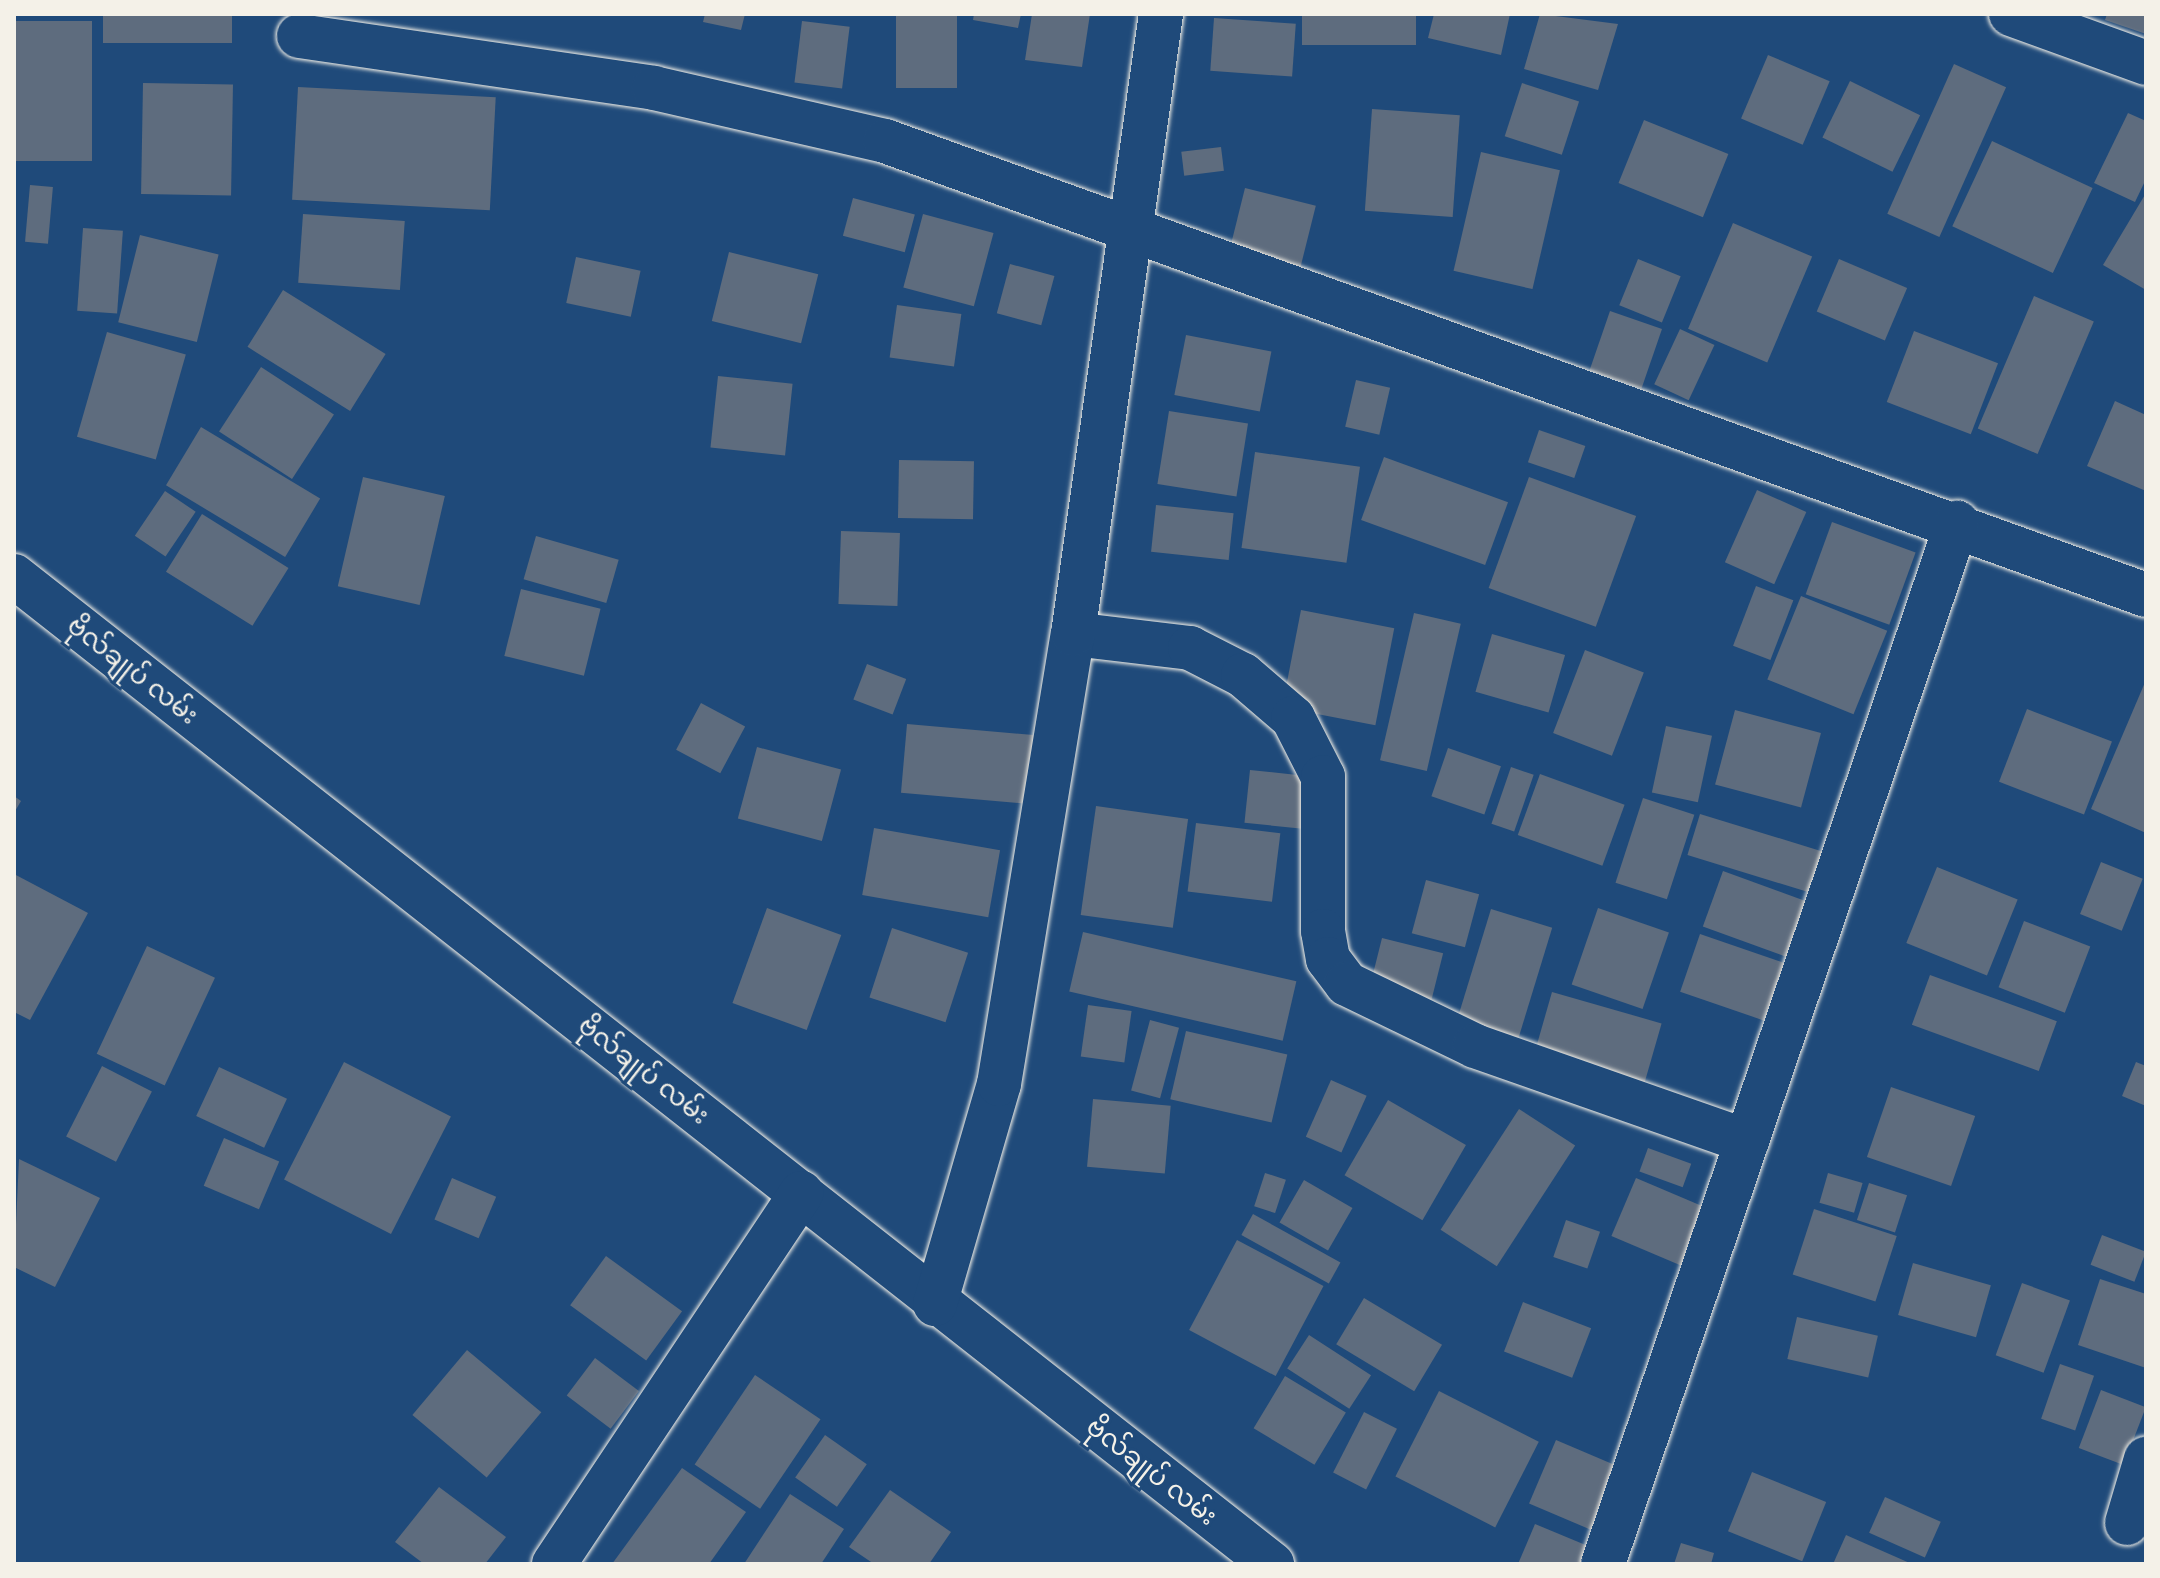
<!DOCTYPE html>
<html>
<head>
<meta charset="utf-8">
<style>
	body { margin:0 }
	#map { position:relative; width:2160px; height:1578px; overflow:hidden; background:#1f4a7a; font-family:"Patrick Hand","Noto Sans Myanmar",sans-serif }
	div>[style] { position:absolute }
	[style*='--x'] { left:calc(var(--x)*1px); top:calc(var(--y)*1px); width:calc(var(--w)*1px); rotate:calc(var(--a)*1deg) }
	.building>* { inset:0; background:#5e6c7e; transform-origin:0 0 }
	.roads { filter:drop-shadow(0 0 2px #f4f1e8) drop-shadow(0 0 2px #f4f1e8) }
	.minor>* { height:44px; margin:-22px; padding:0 22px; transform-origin:22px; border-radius:22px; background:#1f4a7a }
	span { translate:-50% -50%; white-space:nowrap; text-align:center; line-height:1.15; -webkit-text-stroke:6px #1f4a7a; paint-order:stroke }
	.street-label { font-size:26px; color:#f4f1e8 }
	.frame { position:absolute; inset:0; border:16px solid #f4f1e8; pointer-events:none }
</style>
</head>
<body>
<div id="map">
	<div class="building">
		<div style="left:103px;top:14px;width:129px;height:29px"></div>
		<div style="clip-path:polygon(705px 14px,745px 14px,741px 30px,703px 22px)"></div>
		<div style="left:896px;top:14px;width:61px;height:74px"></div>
		<div style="clip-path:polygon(974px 14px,1021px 14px,1018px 28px,973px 20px)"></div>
		<div style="clip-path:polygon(1032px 14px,1090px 14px,1082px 67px,1025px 60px)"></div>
		<div style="left:1302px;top:14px;width:114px;height:31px"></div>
		<div style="clip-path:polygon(1434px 14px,1510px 14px,1501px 55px,1428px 38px)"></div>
		<div style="clip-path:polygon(1540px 14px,1618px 24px,1598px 90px,1524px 69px)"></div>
		<div style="clip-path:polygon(2107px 14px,2146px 14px,2146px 34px,2105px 20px)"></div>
		<div style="left:1214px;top:18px;width:82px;height:53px;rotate:4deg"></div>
		<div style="left:92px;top:21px;width:140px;height:78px;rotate:90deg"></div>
		<div style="left:802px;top:21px;width:48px;height:62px;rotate:7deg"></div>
		<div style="left:1768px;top:55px;width:67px;height:69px;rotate:23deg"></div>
		<div style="left:1954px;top:64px;width:57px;height:164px;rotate:24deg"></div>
		<div style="left:1850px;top:81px;width:78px;height:63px;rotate:26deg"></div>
		<div style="left:143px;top:83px;width:90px;height:111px;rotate:1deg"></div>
		<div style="left:1522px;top:83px;width:60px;height:56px;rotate:18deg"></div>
		<div style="left:298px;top:87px;width:198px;height:113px;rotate:3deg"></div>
		<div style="left:1372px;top:109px;width:88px;height:102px;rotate:4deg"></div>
		<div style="clip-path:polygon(2128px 113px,2146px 121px,2146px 179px,2135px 202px,2094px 183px)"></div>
		<div style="left:1644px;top:120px;width:91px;height:68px;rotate:22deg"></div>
		<div style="left:1992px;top:141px;width:111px;height:94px;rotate:25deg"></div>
		<div style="left:1221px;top:147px;width:24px;height:40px;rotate:83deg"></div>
		<div style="left:1481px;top:152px;width:81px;height:122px;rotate:13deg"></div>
		<div style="left:30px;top:185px;width:23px;height:57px;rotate:5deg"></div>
		<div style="left:1245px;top:188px;width:73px;height:63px;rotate:14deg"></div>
		<div style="clip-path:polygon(2146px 193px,2146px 290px,2103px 265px)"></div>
		<div style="left:853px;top:198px;width:64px;height:39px;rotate:15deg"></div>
		<div style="left:303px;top:214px;width:102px;height:69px;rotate:4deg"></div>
		<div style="left:923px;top:214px;width:73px;height:76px;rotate:15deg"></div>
		<div style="left:1733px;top:223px;width:86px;height:115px;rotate:23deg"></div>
		<div style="left:83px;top:228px;width:40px;height:83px;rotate:4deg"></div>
		<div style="left:140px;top:235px;width:81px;height:90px;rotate:14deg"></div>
		<div style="left:729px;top:252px;width:92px;height:71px;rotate:14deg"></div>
		<div style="left:576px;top:257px;width:66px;height:47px;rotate:12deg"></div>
		<div style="left:1638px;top:259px;width:46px;height:50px;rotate:22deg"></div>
		<div style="left:1839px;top:259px;width:74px;height:57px;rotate:23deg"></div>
		<div style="left:1010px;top:264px;width:46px;height:51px;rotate:15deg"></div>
		<div style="left:283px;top:290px;width:121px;height:67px;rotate:32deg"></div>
		<div style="left:2034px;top:296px;width:65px;height:144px;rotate:23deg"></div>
		<div style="left:897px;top:305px;width:65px;height:53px;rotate:8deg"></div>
		<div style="left:1610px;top:311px;width:55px;height:63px;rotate:19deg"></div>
		<div style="left:1680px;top:329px;width:38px;height:61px;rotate:25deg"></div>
		<div style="left:1914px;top:331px;width:90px;height:76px;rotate:21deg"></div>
		<div style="left:107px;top:332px;width:82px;height:109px;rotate:16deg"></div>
		<div style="left:1186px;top:335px;width:87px;height:61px;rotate:11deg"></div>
		<div style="left:261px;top:367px;width:87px;height:77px;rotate:33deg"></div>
		<div style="left:718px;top:376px;width:75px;height:72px;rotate:6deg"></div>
		<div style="left:1356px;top:380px;width:35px;height:48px;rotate:13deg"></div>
		<div style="clip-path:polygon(2115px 401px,2146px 415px,2146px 491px,2087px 466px)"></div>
		<div style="left:1169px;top:411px;width:80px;height:74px;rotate:9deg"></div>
		<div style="left:201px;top:427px;width:139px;height:68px;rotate:31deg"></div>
		<div style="left:1539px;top:430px;width:49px;height:34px;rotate:19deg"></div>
		<div style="left:1255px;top:452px;width:106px;height:97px;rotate:8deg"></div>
		<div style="left:1384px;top:457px;width:132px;height:67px;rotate:20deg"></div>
		<div style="left:899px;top:460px;width:75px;height:58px;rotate:1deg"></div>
		<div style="left:363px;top:477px;width:84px;height:112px;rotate:13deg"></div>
		<div style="left:1529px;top:477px;width:114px;height:118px;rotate:20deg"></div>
		<div style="left:1757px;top:490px;width:54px;height:79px;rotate:24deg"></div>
		<div style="left:165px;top:491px;width:37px;height:54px;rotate:34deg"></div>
		<div style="left:1156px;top:505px;width:78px;height:47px;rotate:6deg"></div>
		<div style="left:202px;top:514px;width:102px;height:68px;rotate:32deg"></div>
		<div style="left:1832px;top:522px;width:89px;height:77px;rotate:20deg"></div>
		<div style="left:841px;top:531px;width:59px;height:73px;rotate:2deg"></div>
		<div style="left:536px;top:536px;width:86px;height:45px;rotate:16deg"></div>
		<div style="left:1756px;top:586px;width:40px;height:64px;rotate:21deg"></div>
		<div style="left:521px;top:589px;width:82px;height:69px;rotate:14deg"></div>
		<div style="left:1801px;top:596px;width:93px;height:90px;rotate:22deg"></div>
		<div style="left:1301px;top:610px;width:95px;height:99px;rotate:11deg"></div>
		<div style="left:1414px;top:613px;width:48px;height:151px;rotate:13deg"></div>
		<div style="left:1492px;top:634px;width:76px;height:60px;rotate:16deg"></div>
		<div style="left:1585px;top:650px;width:63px;height:89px;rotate:21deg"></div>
		<div style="left:867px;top:664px;width:42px;height:38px;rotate:21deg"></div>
		<div style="clip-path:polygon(2146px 680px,2146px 833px,2091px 809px)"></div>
		<div style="left:701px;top:703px;width:50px;height:53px;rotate:28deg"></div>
		<div style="left:2027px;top:709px;width:91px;height:78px;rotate:21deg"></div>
		<div style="left:1735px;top:710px;width:89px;height:77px;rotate:15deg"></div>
		<div style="left:907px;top:724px;width:127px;height:69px;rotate:5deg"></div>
		<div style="left:1666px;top:726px;width:47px;height:68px;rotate:12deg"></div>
		<div style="left:757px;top:747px;width:87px;height:74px;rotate:15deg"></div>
		<div style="left:1448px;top:748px;width:56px;height:51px;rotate:19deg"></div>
		<div style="left:1511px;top:767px;width:24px;height:60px;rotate:19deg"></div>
		<div style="left:1250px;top:770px;width:66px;height:53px;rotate:6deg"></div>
		<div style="left:1540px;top:774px;width:90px;height:65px;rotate:20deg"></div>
		<div style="clip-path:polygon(14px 796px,21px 801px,14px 813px)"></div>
		<div style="left:1643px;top:798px;width:54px;height:89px;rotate:18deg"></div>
		<div style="left:1096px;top:806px;width:93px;height:110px;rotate:8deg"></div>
		<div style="left:1700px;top:814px;width:133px;height:43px;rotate:17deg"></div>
		<div style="left:1196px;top:823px;width:85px;height:69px;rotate:7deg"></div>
		<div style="left:874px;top:828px;width:128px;height:68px;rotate:10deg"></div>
		<div style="left:2101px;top:862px;width:45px;height:56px;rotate:22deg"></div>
		<div style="left:1937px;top:867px;width:87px;height:82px;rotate:22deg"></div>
		<div style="left:1723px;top:871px;width:92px;height:59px;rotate:20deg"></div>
		<div style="clip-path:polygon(14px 874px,88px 913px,30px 1020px,14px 1012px)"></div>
		<div style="left:1426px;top:880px;width:55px;height:55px;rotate:15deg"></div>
		<div style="left:767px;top:908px;width:79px;height:101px;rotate:20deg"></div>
		<div style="left:1598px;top:908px;width:75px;height:81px;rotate:19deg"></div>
		<div style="left:1491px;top:909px;width:64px;height:116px;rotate:17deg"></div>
		<div style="left:2024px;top:921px;width:71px;height:71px;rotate:21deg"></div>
		<div style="left:892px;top:928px;width:80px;height:73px;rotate:18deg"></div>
		<div style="left:1083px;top:932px;width:219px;height:61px;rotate:13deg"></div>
		<div style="left:1700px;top:934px;width:89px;height:61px;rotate:19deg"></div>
		<div style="left:1382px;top:938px;width:63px;height:49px;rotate:14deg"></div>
		<div style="left:147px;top:946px;width:75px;height:119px;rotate:25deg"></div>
		<div style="left:1930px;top:975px;width:135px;height:53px;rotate:20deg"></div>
		<div style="left:1552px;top:992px;width:114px;height:66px;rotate:16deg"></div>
		<div style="left:1088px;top:1005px;width:44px;height:52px;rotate:8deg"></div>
		<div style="left:1150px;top:1020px;width:30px;height:73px;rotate:15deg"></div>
		<div style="left:1186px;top:1031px;width:104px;height:70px;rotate:13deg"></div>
		<div style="left:344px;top:1062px;width:120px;height:132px;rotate:27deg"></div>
		<div style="clip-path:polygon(2136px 1062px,2146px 1066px,2146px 1106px,2122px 1096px)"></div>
		<div style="left:102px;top:1066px;width:56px;height:79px;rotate:27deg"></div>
		<div style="left:219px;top:1067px;width:75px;height:54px;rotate:25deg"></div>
		<div style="left:1331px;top:1080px;width:39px;height:62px;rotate:24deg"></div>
		<div style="left:1891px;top:1087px;width:89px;height:74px;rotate:19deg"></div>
		<div style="left:1093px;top:1099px;width:78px;height:68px;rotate:5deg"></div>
		<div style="left:1388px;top:1100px;width:90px;height:87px;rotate:30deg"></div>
		<div style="left:1519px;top:1109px;width:67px;height:144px;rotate:33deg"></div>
		<div style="left:224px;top:1138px;width:60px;height:52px;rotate:23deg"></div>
		<div style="left:1648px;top:1148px;width:46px;height:25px;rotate:20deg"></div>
		<div style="clip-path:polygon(19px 1159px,100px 1198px,55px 1287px,14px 1267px)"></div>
		<div style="left:1265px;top:1173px;width:22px;height:35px;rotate:18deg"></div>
		<div style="left:1828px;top:1173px;width:36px;height:31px;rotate:16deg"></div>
		<div style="left:452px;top:1178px;width:48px;height:45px;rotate:23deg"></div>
		<div style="left:1636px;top:1178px;width:80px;height:63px;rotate:23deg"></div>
		<div style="left:1304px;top:1180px;width:56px;height:49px;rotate:30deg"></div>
		<div style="left:1869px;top:1183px;width:40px;height:39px;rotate:18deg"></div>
		<div style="left:1814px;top:1209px;width:87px;height:69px;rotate:18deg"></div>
		<div style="left:1253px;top:1214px;width:100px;height:24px;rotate:29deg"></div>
		<div style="left:1566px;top:1220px;width:36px;height:39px;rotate:19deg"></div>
		<div style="left:2102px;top:1235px;width:47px;height:32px;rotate:21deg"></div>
		<div style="left:1237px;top:1240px;width:98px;height:102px;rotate:28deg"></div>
		<div style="left:606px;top:1256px;width:94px;height:61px;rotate:36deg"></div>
		<div style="left:1913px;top:1263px;width:81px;height:54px;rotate:16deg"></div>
		<div style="clip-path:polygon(2100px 1279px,2146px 1294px,2146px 1368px,2078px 1345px)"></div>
		<div style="left:2022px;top:1283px;width:51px;height:77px;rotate:20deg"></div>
		<div style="left:1364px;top:1298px;width:91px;height:54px;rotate:31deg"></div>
		<div style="left:1523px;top:1302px;width:73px;height:53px;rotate:21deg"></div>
		<div style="left:1797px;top:1317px;width:83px;height:43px;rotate:13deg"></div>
		<div style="left:1309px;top:1335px;width:74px;height:40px;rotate:33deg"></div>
		<div style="left:467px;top:1350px;width:97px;height:85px;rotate:40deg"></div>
		<div style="left:595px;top:1358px;width:55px;height:47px;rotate:37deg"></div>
		<div style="left:2060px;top:1364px;width:36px;height:58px;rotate:19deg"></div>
		<div style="left:755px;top:1375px;width:79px;height:108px;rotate:34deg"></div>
		<div style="left:1285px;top:1376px;width:71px;height:61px;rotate:31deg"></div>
		<div style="left:2101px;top:1390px;width:48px;height:62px;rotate:21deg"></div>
		<div style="left:1439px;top:1391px;width:112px;height:96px;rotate:27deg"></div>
		<div style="left:1364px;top:1412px;width:37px;height:68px;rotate:27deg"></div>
		<div style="left:825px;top:1435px;width:51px;height:52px;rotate:35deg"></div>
		<div style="left:1556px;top:1440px;width:76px;height:69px;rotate:23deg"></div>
		<div style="clip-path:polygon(682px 1468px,746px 1512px,709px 1564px,612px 1564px)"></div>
		<div style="left:1752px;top:1472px;width:80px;height:64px;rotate:22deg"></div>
		<div style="clip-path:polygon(439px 1487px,506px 1537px,485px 1564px,424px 1564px,395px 1542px)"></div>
		<div style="clip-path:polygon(890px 1490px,951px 1532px,929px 1564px,874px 1564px,849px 1547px)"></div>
		<div style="clip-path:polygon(790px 1494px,844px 1529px,821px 1564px,744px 1564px)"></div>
		<div style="left:1885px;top:1497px;width:61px;height:39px;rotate:24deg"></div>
		<div style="clip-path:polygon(1535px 1524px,1600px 1551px,1595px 1564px,1518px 1564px)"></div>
		<div style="clip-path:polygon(1846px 1535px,1912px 1564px,1833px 1564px)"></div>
		<div style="clip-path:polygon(1681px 1543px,1714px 1553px,1711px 1564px,1674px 1564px)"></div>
	</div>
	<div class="roads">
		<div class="minor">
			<div style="--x:2011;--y:14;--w:144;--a:19.9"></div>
			<div style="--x:299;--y:36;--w:359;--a:8.3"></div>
			<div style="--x:654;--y:88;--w:237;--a:12.9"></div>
			<div style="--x:885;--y:141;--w:1340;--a:19.8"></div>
			<div style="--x:14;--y:576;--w:1600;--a:38.15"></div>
			<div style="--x:1073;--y:634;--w:118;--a:6.8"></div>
			<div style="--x:1190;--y:648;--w:59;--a:27"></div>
			<div style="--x:1243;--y:675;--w:66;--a:40.7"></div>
			<div style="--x:1293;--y:718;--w:66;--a:63"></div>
			<div style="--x:1323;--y:777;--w:154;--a:90"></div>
			<div style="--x:1323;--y:931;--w:28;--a:80"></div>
			<div style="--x:1328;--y:959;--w:31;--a:53"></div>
			<div style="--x:1347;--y:984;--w:142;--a:25.8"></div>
			<div style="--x:1475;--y:1046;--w:288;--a:19.3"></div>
			<div style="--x:935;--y:1304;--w:229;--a:-73.8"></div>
			<div style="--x:999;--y:1084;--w:456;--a:-80.7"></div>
			<div style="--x:1073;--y:634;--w:626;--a:-81.92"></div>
			<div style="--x:2127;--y:1523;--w:67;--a:-73.5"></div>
			<div style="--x:554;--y:1564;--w:446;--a:-56.3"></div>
			<div style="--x:1603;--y:1564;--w:1100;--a:-71.22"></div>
		</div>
	</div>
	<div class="street-label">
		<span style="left:133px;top:670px;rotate:38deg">ဗိုလ်ချုပ် လမ်း</span>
		<span style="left:644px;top:1070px;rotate:38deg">ဗိုလ်ချုပ် လမ်း</span>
		<span style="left:1152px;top:1471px;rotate:38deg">ဗိုလ်ချုပ် လမ်း</span>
	</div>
	<div class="frame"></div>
</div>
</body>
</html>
